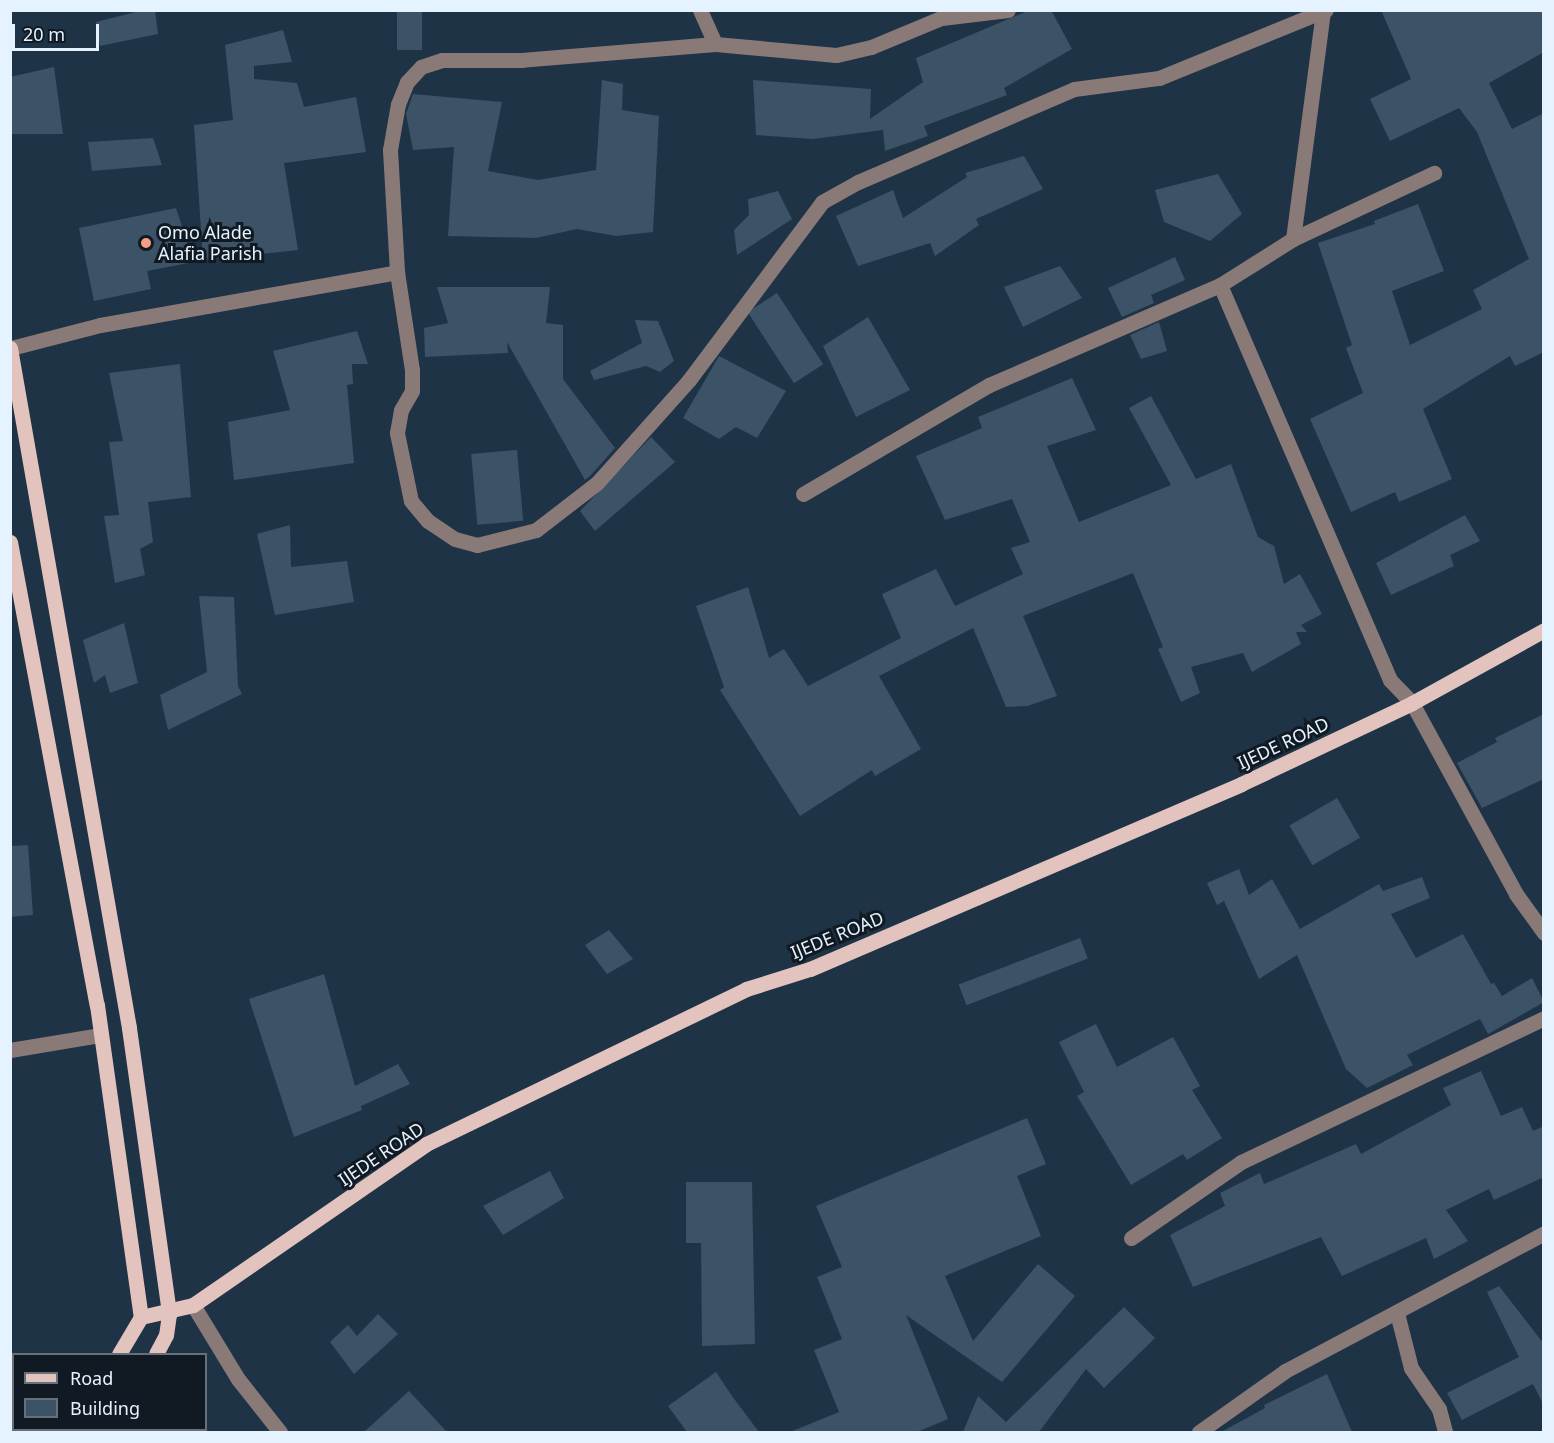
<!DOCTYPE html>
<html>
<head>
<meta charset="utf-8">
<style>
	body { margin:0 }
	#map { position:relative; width:1554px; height:1443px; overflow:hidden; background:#1e3346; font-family:"Noto Sans",sans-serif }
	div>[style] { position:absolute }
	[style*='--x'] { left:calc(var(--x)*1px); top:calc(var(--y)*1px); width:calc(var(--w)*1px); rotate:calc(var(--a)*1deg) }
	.building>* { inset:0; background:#3b5267; transform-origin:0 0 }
	.minor>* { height:15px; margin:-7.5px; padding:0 7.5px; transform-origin:7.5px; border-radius:7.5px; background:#8a7a77 }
	.major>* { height:15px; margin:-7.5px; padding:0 7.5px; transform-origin:7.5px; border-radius:7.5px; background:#e3c3bd }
	.dots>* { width:16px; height:16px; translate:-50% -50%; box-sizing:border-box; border:3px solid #111a23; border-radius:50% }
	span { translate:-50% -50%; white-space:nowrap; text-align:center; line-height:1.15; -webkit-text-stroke:6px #111a23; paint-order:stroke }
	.poi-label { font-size:18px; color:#e5f2ff }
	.left { translate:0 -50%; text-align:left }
	.street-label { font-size:18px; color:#e5f2ff }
	.frame { position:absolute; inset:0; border:12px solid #e5f2ff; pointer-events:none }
	.legend { position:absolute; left:12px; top:1353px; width:195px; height:78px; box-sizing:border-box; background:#111a23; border:2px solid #66707b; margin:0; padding:8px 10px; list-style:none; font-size:18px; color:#e5f2ff }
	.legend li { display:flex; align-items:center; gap:12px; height:30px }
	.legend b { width:30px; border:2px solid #66707b }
	.scale { position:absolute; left:12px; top:24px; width:87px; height:27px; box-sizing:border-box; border:3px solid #e5f2ff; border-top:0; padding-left:8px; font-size:18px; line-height:21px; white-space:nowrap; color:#e5f2ff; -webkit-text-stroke:4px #111a23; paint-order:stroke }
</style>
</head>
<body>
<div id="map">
	<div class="building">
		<div style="clip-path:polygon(144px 10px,155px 10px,158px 34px,100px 46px,96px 22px)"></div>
		<div style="left:397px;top:10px;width:25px;height:40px"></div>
		<div style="clip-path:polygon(1030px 10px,1051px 10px,1072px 49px,1004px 88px,1007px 95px,924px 126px,928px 136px,885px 151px,883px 130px,813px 139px,756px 135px,753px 80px,871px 89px,870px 119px,923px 82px,916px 58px)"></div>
		<div style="clip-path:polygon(1381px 10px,1544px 10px,1544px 52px,1489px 83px,1512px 129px,1544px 113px,1544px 352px,1515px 366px,1510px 356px,1423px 409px,1452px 479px,1399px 502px,1395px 492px,1351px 512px,1310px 419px,1363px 393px,1346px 348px,1352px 345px,1318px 243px,1375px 224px,1374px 221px,1418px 204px,1444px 271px,1392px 291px,1410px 345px,1482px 309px,1473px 290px,1529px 259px,1477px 132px,1459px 108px,1390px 141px,1370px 99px,1411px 79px)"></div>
		<div style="clip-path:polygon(283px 30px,292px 62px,254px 66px,254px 79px,297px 83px,304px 107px,356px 97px,366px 152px,284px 163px,298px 250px,203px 260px,194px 125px,233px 120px,225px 45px)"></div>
		<div style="clip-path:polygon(54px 67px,63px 134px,10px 134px,10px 77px)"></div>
		<div style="clip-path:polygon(602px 80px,623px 84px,622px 110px,659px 116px,653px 232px,616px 236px,577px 229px,536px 238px,448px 236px,454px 147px,413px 150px,406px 114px,413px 94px,502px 102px,488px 171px,538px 180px,596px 170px)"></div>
		<div style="clip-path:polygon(153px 138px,162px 165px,92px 171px,88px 142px)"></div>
		<div style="clip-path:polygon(1024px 156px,1043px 189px,976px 219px,979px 225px,935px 256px,930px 243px,858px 266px,836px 216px,893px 190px,903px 218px,967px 177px,965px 173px)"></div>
		<div style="clip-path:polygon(1218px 174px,1242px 214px,1210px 241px,1164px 222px,1155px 190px)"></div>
		<div style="clip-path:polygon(778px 191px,792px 219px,737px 255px,734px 230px,749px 215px,748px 199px)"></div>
		<div style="clip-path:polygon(176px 208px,194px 262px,147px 271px,151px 289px,94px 301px,79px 228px)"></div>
		<div style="clip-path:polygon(1175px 257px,1185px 280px,1151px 295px,1154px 303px,1122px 317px,1108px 288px)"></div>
		<div style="clip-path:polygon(1060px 266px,1082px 298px,1023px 327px,1004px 287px)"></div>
		<div style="clip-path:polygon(437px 287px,550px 287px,546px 323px,563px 325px,563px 379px,615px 448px,590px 476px,585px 480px,507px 342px,508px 353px,425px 357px,424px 328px,448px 323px)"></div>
		<div style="left:777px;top:293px;width:85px;height:35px;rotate:57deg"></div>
		<div style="clip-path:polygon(868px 317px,910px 390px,856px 417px,823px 346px)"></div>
		<div style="clip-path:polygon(635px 320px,658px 321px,674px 361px,660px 372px,646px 366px,594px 380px,590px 371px,642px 343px)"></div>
		<div style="clip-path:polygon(1159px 322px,1167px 351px,1141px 359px,1130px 335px)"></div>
		<div style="clip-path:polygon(357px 331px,368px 364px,352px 364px,353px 384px,347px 385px,354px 463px,234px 480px,228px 422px,290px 410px,273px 351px)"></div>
		<div style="clip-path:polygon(719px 356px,786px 391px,757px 438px,736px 427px,719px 439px,683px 418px)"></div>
		<div style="clip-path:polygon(180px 364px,191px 497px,148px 502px,153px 542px,140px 549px,145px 575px,115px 583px,104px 516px,119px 515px,109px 442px,123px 441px,109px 373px)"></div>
		<div style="clip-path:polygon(1072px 378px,1096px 430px,1047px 446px,1079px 522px,1171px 485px,1129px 408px,1151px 396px,1196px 479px,1231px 464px,1258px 537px,1274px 546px,1284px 584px,1300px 574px,1322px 614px,1301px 625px,1307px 632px,1296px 632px,1301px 644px,1252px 672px,1243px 653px,1191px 667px,1200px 693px,1181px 702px,1158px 649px,1163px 647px,1133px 573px,1023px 616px,1057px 696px,1027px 706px,1006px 707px,973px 628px,879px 676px,921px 749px,875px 776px,872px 770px,800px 816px,720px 690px,724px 687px,696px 606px,748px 587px,769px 658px,784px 649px,808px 686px,901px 638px,882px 594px,936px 569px,955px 606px,1023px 574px,1011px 548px,1030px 542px,1012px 499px,945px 520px,916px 456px,982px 428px,978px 417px)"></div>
		<div style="clip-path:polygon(651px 437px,675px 462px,595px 531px,580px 511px)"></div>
		<div style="left:517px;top:450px;width:71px;height:46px;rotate:85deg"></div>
		<div style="clip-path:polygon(1465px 515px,1480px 541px,1450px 555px,1454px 566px,1391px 595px,1376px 563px)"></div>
		<div style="clip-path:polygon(290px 525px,291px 567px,347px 561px,354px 602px,275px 615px,257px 534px)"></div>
		<div style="clip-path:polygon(199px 596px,234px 597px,238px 686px,242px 694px,168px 730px,160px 695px,207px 672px)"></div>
		<div style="clip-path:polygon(124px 623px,138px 683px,110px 693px,105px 675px,94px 683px,83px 640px)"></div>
		<div style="clip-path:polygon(1544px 714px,1544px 779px,1482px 808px,1457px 763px,1497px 742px,1495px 738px)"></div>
		<div style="left:1337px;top:798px;width:46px;height:55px;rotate:60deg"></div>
		<div style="clip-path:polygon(28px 845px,33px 915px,10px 917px,10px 846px)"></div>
		<div style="clip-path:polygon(1239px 869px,1249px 895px,1272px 879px,1300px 929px,1379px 884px,1383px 891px,1422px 877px,1430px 898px,1391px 914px,1416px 958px,1463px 934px,1491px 984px,1494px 983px,1502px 996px,1532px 978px,1544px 1002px,1488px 1034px,1480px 1019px,1407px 1055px,1413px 1065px,1367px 1088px,1346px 1069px,1297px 955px,1259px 979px,1224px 901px,1217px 905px,1207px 883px)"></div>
		<div style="clip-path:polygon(609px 930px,633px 959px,607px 974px,585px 945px)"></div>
		<div style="left:1080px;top:938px;width:22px;height:130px;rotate:69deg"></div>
		<div style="clip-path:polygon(324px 974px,355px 1086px,398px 1064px,410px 1084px,361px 1106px,362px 1110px,294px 1137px,249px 999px)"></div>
		<div style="clip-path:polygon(1096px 1024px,1117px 1067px,1173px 1037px,1200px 1086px,1192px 1090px,1222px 1138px,1187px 1160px,1183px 1154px,1131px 1185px,1077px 1096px,1084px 1092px,1059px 1042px)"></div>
		<div style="clip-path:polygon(1481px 1071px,1501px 1116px,1522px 1107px,1533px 1131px,1544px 1126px,1544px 1177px,1494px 1200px,1489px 1189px,1446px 1210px,1468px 1241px,1434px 1259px,1426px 1238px,1342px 1276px,1321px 1237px,1193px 1287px,1170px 1235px,1225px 1206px,1220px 1193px,1260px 1173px,1264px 1184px,1356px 1144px,1361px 1154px,1451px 1105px,1443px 1088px)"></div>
		<div style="clip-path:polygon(1027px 1118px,1046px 1164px,1017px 1176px,1041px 1236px,945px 1276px,973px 1341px,1038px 1264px,1075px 1296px,1002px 1382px,906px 1315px,948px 1419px,917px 1432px,790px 1432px,839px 1412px,814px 1350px,842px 1339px,817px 1277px,842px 1267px,816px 1206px)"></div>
		<div style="clip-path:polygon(550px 1171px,564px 1198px,503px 1235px,483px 1206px)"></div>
		<div style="clip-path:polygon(686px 1182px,752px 1182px,755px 1344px,702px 1346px,701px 1243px,686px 1243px)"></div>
		<div style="clip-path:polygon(1499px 1286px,1544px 1344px,1544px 1406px,1533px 1384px,1462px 1420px,1447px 1393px,1519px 1357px,1487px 1292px)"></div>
		<div style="clip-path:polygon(1124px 1307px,1155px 1338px,1104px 1388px,1086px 1369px,1039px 1432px,963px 1432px,978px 1396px,1006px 1422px)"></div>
		<div style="clip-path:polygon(378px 1314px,398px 1334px,354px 1374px,330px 1342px,348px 1325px,357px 1336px)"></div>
		<div style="clip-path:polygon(716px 1372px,732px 1396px,759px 1432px,687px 1432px,668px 1406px)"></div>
		<div style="clip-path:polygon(1327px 1374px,1352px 1432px,1221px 1432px,1265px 1408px,1264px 1405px)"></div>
		<div style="clip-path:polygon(409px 1391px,447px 1432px,364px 1432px)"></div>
	</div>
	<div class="minor">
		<div style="--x:700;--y:10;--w:37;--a:66"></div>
		<div style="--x:1008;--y:10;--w:67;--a:173.2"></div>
		<div style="--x:941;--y:18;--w:76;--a:157.5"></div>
		<div style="--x:871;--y:47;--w:36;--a:167"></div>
		<div style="--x:836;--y:55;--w:121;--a:-174.8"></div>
		<div style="--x:715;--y:44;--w:194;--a:175.3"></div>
		<div style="--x:522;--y:60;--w:80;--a:180"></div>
		<div style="--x:442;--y:60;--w:22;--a:162"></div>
		<div style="--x:421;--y:67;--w:21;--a:133"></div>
		<div style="--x:407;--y:82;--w:24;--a:112"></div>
		<div style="--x:398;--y:104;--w:47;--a:99.9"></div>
		<div style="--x:390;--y:150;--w:122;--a:86.7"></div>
		<div style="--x:397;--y:272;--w:99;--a:81.3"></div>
		<div style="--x:412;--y:370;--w:21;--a:90"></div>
		<div style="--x:412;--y:391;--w:22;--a:120"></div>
		<div style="--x:401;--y:410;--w:23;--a:100"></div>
		<div style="--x:397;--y:433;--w:69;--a:78.4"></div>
		<div style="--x:411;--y:501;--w:26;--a:50"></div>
		<div style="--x:428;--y:521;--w:32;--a:34"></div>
		<div style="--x:455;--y:539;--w:23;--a:15"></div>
		<div style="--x:477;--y:545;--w:61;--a:-14.3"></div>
		<div style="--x:536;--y:530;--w:77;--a:-37.6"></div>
		<div style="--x:597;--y:483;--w:138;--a:-48.2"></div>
		<div style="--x:689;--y:380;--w:222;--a:-53.2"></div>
		<div style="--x:822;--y:202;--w:41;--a:-29.1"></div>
		<div style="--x:858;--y:182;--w:235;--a:-23.3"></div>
		<div style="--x:1074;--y:89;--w:86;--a:-7.4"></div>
		<div style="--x:1159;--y:78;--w:180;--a:-22.2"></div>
		<div style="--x:1293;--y:239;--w:229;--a:-82.5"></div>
		<div style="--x:1220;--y:285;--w:430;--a:66.7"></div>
		<div style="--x:1390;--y:680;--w:32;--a:46"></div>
		<div style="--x:1412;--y:703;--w:217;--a:61.4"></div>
		<div style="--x:1516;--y:894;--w:48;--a:54.3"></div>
		<div style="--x:11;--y:348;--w:92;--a:-14.5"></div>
		<div style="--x:100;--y:325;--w:302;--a:-10.1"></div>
		<div style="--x:803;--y:494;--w:216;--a:-30.4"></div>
		<div style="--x:989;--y:385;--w:252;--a:-23.4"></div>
		<div style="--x:1220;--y:285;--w:86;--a:-32.2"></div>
		<div style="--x:1293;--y:239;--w:156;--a:-25.1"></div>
		<div style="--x:10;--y:1050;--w:92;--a:-9.4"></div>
		<div style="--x:1131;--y:1238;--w:134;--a:-34.6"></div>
		<div style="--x:1241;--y:1162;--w:335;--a:-25.4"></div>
		<div style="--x:193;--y:1305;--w:87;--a:58.7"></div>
		<div style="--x:238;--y:1379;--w:68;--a:51.6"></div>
		<div style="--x:1397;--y:1313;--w:57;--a:75.7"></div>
		<div style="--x:1411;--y:1368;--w:50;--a:55.7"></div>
		<div style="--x:1439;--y:1409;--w:24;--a:75"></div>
		<div style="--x:1199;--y:1432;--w:105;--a:-35.3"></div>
		<div style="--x:1285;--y:1371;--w:293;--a:-28"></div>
	</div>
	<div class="major">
		<div style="--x:10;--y:348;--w:690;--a:80.07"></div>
		<div style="--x:129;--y:1028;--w:289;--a:82"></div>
		<div style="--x:169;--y:1314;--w:21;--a:98"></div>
		<div style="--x:166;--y:1335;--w:21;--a:118"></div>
		<div style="--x:10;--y:542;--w:471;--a:79.4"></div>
		<div style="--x:97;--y:1005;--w:315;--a:82"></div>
		<div style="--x:141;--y:1317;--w:53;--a:-13"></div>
		<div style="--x:193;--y:1305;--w:283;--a:-34.6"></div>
		<div style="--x:426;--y:1144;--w:356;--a:-25.8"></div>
		<div style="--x:746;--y:989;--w:67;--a:-17.4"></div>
		<div style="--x:810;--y:969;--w:469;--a:-23.2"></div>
		<div style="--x:1241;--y:784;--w:189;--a:-25.3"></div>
		<div style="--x:1412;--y:703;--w:151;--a:-28.9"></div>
		<div style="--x:119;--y:1354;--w:43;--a:-59.3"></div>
		<div style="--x:62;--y:1432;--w:3;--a:-45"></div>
		<div style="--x:96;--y:1432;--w:3;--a:-45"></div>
	</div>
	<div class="dots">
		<div style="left:146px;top:243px;background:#f39f85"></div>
	</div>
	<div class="poi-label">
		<span class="left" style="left:158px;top:243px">Omo Alade<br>Alafia Parish</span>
	</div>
	<div class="street-label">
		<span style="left:1283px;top:743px;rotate:-25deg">IJEDE ROAD</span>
		<span style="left:837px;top:935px;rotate:-22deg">IJEDE ROAD</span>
		<span style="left:381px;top:1154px;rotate:-34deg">IJEDE ROAD</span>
	</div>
	<div class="frame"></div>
	<ul class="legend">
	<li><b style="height:8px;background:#e3c3bd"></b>Road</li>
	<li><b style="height:16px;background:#3b5267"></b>Building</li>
	</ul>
	<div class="scale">20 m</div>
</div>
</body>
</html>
